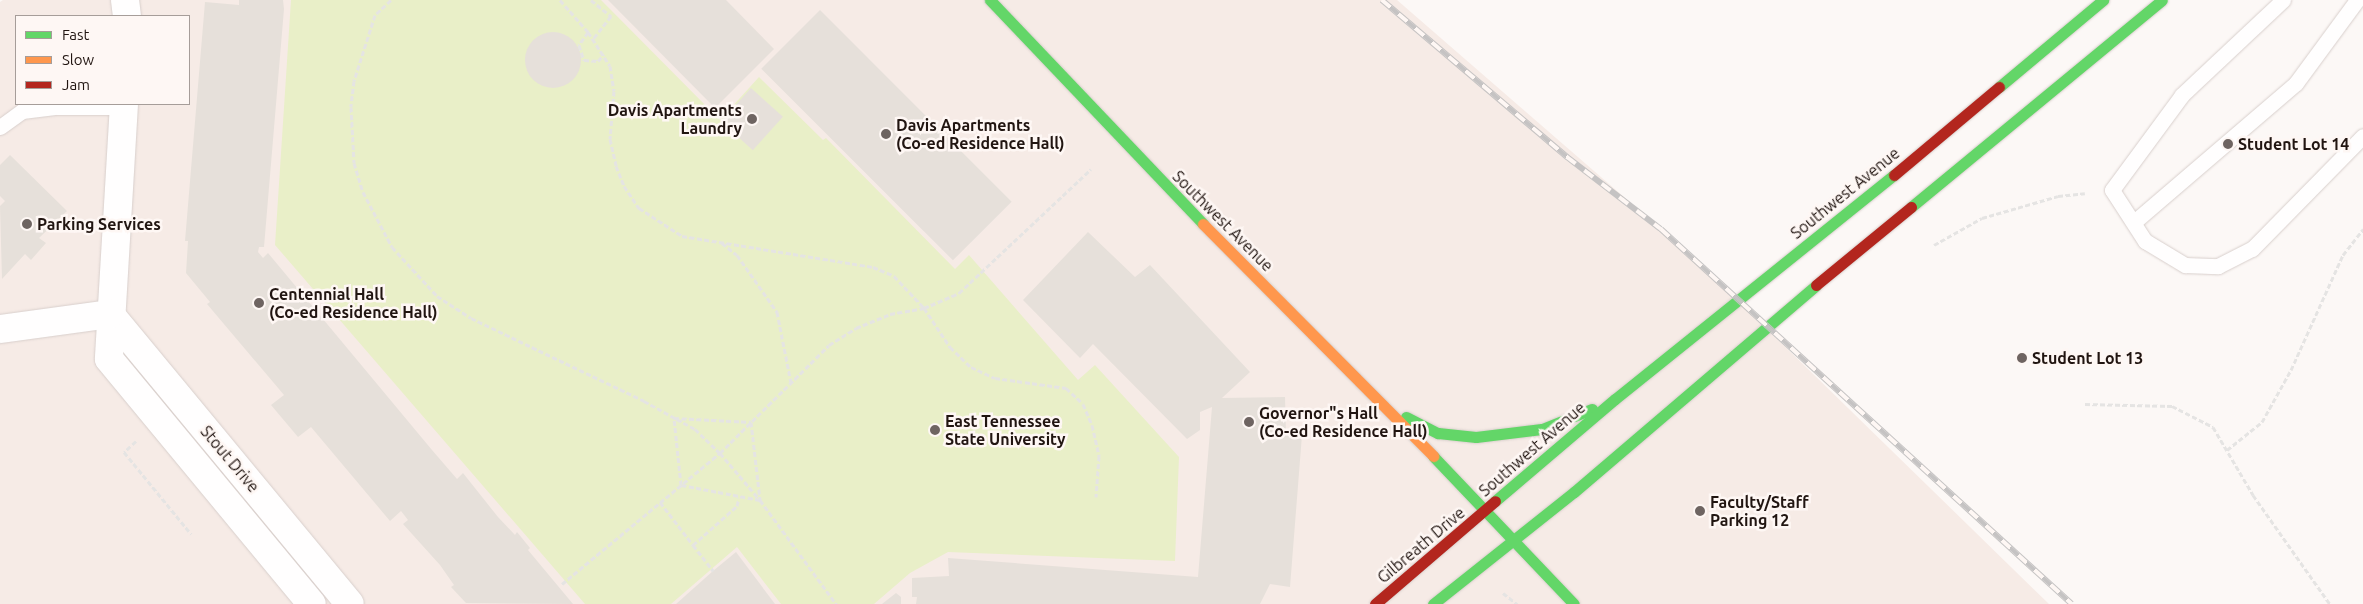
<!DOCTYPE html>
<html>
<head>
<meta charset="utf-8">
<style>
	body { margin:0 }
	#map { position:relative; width:2363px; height:604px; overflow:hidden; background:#fcf8f6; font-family:Ubuntu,sans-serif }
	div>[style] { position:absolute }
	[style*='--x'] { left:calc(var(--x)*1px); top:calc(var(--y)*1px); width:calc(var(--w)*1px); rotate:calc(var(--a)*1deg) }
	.built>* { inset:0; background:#f6ebe6 }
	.green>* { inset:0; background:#e9efc8 }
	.building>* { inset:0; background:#e6e0da; transform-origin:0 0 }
	.round { border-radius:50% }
	.path>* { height:3px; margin-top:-1.5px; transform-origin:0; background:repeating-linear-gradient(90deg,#e5e4e3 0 5px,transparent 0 7.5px) }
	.roads { filter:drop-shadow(0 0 1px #d8cfcc) drop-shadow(0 0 1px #d8cfcc) }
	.lane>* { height:15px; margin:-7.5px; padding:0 7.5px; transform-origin:7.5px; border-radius:7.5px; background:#fffefe }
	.street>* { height:28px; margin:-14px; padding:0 14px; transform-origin:14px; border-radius:14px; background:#fffefe }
	.fast>* { height:11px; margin:-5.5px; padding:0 5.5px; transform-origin:5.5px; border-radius:5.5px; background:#63d668 }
	.slow>* { height:11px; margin:-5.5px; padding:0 5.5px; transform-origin:5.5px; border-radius:5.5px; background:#ff974d }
	.jam>* { height:11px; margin:-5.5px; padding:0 5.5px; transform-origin:5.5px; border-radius:5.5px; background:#b3261e }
	.rail>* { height:5.5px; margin-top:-2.75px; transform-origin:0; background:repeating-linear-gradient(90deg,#fef7f4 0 11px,#c5c3c3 0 22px); box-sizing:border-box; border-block:1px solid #c5c3c3 }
	.dots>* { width:14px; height:14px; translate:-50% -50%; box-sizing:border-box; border:2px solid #fef7f4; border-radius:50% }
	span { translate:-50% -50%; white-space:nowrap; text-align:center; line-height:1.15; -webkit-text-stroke:5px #fef7f4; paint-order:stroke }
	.poi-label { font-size:16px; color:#211511; font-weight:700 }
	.right { translate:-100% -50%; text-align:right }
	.left { translate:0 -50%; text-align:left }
	.street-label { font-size:16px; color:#211511 }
	.legend { position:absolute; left:15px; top:15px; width:175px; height:90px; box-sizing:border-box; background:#fef7f4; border:1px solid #a69d99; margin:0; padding:6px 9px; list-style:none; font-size:15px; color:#211511 }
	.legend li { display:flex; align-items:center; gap:10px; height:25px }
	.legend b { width:25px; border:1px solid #a69d99 }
</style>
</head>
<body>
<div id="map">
	<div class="built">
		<div style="clip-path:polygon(evenodd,3px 0,1397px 0,1692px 256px,2049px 604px,0 604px,0 2px,3px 0,16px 16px,189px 16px,189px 104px,16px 104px,16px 16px)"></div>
	</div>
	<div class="green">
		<div style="clip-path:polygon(291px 0,601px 0,720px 120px,759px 77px,823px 140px,826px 138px,955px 269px,969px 255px,1078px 380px,1095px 365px,1179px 457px,1175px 561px,948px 552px,910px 573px,874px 604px,781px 604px,737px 547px,671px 604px,585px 604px,275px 245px)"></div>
	</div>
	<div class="building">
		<div style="clip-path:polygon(239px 0,283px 0,284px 9px,264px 247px,259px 247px,258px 252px,263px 258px,268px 253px,432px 450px,457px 479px,463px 473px,498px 517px,515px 535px,517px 532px,530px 548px,528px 550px,573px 604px,466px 603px,451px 587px,454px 585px,440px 565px,403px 524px,408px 520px,401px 511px,390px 521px,311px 427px,298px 437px,271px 405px,284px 395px,207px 304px,210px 302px,186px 273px,188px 241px,185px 241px,205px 2px,239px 5px)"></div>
		<div style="clip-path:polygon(608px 0,726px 0,774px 49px,715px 108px)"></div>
		<div style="left:820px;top:10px;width:271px;height:83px;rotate:45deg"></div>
		<div class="round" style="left:525px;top:32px;width:56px;height:56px"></div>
		<div style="left:751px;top:88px;width:43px;height:45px;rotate:42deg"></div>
		<div style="clip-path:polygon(10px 155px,67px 211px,39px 238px,46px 243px,31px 260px,25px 254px,2px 279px,0 206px,5px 201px,0 196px,0 165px)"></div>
		<div style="clip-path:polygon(1088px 232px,1135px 277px,1150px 265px,1250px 372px,1222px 398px,1285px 397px,1286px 433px,1302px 435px,1290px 587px,1270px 584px,1260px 604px,916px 604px,917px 597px,912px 597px,912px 578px,949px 576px,948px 558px,1198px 577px,1212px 407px,1200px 412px,1200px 430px,1187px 439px,1093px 344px,1080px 358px,1023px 300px)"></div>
		<div style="clip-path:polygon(736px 552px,775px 604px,676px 604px,713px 571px)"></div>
		<div style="clip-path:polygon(896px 593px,901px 597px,901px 604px,882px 604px)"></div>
	</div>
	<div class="path">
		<div style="--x:391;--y:0;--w:22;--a:137"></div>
		<div style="--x:375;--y:15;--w:69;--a:107.7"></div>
		<div style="--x:354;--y:81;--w:26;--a:97"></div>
		<div style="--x:351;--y:107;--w:56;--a:86.9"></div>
		<div style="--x:354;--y:163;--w:30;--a:73"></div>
		<div style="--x:363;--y:192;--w:62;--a:62.2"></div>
		<div style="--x:392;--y:247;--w:67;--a:47.4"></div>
		<div style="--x:437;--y:296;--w:40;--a:32.9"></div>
		<div style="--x:471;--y:318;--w:192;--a:25.6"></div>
		<div style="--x:644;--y:401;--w:58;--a:28.8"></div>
		<div style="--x:695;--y:429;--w:35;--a:44"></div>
		<div style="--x:720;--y:453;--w:153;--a:-44.7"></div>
		<div style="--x:829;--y:345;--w:32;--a:-32"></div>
		<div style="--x:856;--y:328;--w:37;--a:-22"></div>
		<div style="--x:890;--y:314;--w:35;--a:-10"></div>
		<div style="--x:924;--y:308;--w:38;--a:-23"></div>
		<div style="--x:959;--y:293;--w:181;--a:-43.2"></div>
		<div style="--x:560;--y:0;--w:43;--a:48.8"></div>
		<div style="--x:588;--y:32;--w:40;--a:57.1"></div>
		<div style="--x:610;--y:66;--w:25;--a:81"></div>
		<div style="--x:614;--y:91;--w:48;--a:94.8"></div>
		<div style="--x:610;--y:139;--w:28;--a:77"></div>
		<div style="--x:616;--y:166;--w:22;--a:68"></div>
		<div style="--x:624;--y:186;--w:27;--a:56"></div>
		<div style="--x:639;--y:208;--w:51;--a:33.1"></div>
		<div style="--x:682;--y:236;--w:193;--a:9.2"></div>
		<div style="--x:873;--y:267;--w:23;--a:23"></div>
		<div style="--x:894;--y:276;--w:44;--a:46.8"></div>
		<div style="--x:924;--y:308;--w:47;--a:56.3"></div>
		<div style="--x:950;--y:347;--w:29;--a:44"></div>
		<div style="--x:971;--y:367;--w:26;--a:25"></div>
		<div style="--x:995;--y:378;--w:72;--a:8"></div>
		<div style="--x:1066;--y:388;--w:23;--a:43"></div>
		<div style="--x:1083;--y:404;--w:23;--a:67"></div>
		<div style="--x:1092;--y:425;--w:32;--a:77"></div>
		<div style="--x:1099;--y:456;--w:41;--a:94.2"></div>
		<div style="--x:591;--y:0;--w:26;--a:39"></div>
		<div style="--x:611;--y:16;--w:29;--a:128"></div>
		<div style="--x:588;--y:32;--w:16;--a:125"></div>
		<div style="--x:579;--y:45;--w:16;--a:72"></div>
		<div style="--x:584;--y:60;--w:14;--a:4"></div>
		<div style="--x:598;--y:61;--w:9;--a:-49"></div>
		<div style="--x:722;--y:243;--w:19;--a:39"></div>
		<div style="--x:737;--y:255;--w:70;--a:54.9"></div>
		<div style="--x:777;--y:312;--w:72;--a:78.8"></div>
		<div style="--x:1934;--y:245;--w:55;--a:-29.4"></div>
		<div style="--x:1982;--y:218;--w:79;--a:-16.1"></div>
		<div style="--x:2058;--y:196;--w:27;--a:-6"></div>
		<div style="--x:2085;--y:404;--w:87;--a:1.3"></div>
		<div style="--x:2172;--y:406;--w:46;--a:27.1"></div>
		<div style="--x:2213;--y:427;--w:79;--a:59.5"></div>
		<div style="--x:2253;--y:495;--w:133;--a:54.8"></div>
		<div style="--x:674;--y:418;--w:77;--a:3"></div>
		<div style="--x:751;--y:422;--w:79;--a:83.4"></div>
		<div style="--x:760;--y:500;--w:80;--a:-169.2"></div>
		<div style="--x:681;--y:485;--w:67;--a:-96"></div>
		<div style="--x:136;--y:441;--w:16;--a:137"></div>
		<div style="--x:124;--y:452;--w:106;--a:50.7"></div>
		<div style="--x:2227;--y:450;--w:45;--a:-38.7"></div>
		<div style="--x:2262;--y:422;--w:60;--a:-60.9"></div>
		<div style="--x:2291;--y:370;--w:126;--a:-65.7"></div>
		<div style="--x:2343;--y:255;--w:33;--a:-52"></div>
		<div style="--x:660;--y:502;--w:54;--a:52.5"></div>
		<div style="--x:693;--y:545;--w:59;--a:-41.6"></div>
		<div style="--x:737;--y:506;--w:8;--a:-76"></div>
		<div style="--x:693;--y:545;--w:33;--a:52"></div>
		<div style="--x:562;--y:584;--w:205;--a:-39.7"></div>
		<div style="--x:720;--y:453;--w:62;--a:49.6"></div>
		<div style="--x:760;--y:500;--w:129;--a:53.8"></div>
		<div style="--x:1503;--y:593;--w:18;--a:38"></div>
	</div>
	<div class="roads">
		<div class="lane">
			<div style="--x:2283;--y:0;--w:139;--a:136.8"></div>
			<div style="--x:2182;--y:95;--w:118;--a:126.4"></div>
			<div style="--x:2112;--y:190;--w:61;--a:57.1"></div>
			<div style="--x:2145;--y:241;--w:47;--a:31"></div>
			<div style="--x:2185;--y:265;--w:33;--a:2"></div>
			<div style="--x:2218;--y:266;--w:38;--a:-27"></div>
			<div style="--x:2252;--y:249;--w:158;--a:-45.5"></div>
			<div style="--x:0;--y:127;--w:27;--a:-36"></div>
			<div style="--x:22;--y:111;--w:35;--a:-7"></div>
			<div style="--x:57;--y:107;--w:67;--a:0"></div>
			<div style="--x:2134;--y:222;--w:213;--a:-40.6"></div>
			<div style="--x:2296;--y:83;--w:103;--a:-53.7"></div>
		</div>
		<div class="street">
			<div style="--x:125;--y:0;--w:16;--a:83"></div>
			<div style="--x:124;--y:104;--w:255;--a:93.4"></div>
			<div style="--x:109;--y:359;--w:318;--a:50.4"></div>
			<div style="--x:110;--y:314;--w:376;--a:50.4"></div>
			<div style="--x:0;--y:329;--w:111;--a:-7.8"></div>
		</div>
		<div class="fast">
			<div style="--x:990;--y:0;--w:309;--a:46.4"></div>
			<div style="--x:1999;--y:87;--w:136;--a:-39.9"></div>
			<div style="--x:1911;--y:207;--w:325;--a:-39.5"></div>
			<div style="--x:1406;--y:417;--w:36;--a:27"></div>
			<div style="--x:1438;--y:433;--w:38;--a:6"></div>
			<div style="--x:1476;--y:437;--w:66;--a:-6.9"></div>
			<div style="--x:1542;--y:429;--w:54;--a:-21.8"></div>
			<div style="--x:1433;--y:456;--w:204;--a:46.4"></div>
			<div style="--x:1495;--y:501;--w:157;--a:-40.4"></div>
			<div style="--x:1615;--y:399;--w:358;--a:-38.8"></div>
			<div style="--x:1433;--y:604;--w:180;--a:-38.5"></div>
			<div style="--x:1574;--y:492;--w:318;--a:-40.5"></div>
		</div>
		<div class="slow">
			<div style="--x:1203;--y:224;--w:327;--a:45.2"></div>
		</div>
		<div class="jam">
			<div style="--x:1894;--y:175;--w:137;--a:-40"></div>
			<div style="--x:1816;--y:285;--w:123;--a:-39.4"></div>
			<div style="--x:1375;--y:604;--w:158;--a:-40.6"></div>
		</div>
	</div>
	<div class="rail">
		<div style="--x:1382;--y:0;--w:243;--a:40.3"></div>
		<div style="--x:1567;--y:157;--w:118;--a:37.5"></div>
		<div style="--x:1661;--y:229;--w:556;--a:42.38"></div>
	</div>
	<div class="dots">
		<div style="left:752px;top:119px;background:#6e6461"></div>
		<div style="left:886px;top:134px;background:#6e6461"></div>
		<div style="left:2228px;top:144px;background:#6e6461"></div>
		<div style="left:27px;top:224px;background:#6e6461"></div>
		<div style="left:259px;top:303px;background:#6e6461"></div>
		<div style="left:2022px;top:358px;background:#6e6461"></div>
		<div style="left:1249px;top:422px;background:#6e6461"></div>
		<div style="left:935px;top:430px;background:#6e6461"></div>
		<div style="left:1700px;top:511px;background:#6e6461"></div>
	</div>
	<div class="poi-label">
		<span class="right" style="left:742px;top:119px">Davis Apartments<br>Laundry</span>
		<span class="left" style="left:896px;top:134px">Davis Apartments<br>(Co-ed Residence Hall)</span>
		<span class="left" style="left:2238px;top:144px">Student Lot 14</span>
		<span class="left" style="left:37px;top:224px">Parking Services</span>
		<span class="left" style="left:269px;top:303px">Centennial Hall<br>(Co-ed Residence Hall)</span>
		<span class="left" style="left:2032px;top:358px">Student Lot 13</span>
		<span class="left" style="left:1259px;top:422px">Governor"s Hall<br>(Co-ed Residence Hall)</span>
		<span class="left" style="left:945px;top:430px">East Tennessee<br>State University</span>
		<span class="left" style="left:1710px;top:511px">Faculty/Staff<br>Parking 12</span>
	</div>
	<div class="street-label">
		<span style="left:1845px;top:193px;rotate:-39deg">Southwest Avenue</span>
		<span style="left:1223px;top:221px;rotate:45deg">Southwest Avenue</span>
		<span style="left:1532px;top:449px;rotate:-41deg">Southwest Avenue</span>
		<span style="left:230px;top:459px;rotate:50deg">Stout Drive</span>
		<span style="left:1421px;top:545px;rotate:-40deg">Gilbreath Drive</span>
	</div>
	<ul class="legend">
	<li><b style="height:6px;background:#63d668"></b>Fast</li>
	<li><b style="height:6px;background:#ff974d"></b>Slow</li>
	<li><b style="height:6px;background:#b3261e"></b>Jam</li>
	</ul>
</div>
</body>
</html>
